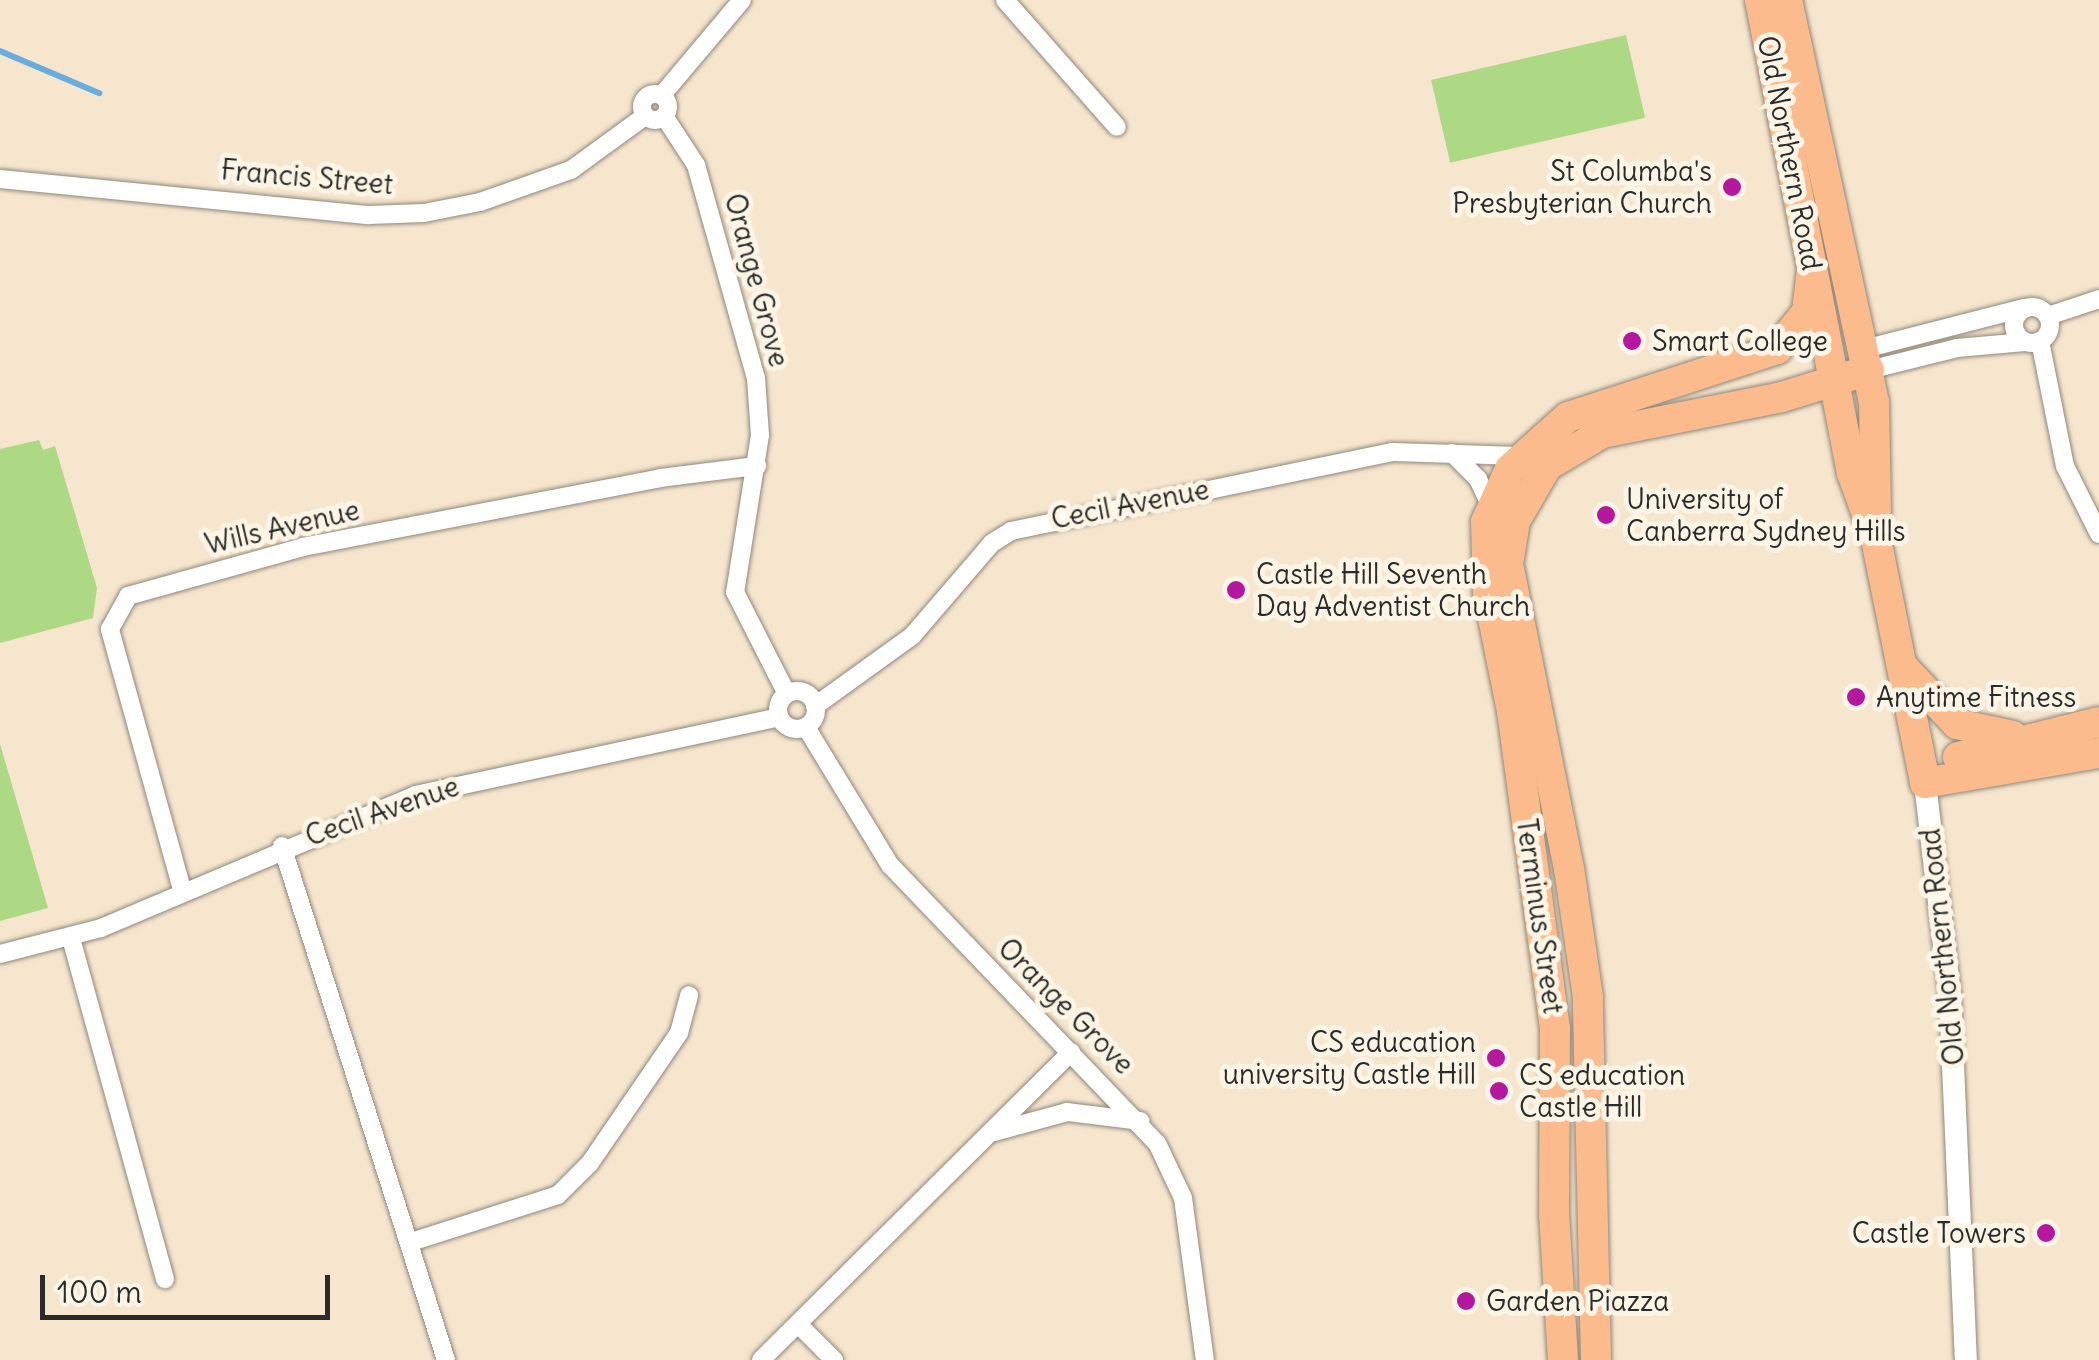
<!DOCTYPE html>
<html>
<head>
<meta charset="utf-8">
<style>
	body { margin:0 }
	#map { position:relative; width:2099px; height:1360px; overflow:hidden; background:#f6e6ce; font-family:Delius,sans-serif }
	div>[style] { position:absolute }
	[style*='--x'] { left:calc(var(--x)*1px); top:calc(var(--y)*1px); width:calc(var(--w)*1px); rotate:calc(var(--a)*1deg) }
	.green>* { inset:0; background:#add884; transform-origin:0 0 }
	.stream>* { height:6px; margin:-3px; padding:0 3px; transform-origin:3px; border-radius:3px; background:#69acde }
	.roads { filter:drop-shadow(0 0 2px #90887c) drop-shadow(0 0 2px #90887c) }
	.minor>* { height:18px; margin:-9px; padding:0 9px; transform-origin:9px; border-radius:9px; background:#fff }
	.minor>.ring { margin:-9px; padding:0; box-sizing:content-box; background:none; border:18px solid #fff; border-radius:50% }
	.tertiary>* { height:22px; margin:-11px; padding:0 11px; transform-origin:11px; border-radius:11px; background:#fff }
	.primary>* { height:30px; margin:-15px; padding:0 15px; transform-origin:15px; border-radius:15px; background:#fbbb8d }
	.dots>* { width:28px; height:28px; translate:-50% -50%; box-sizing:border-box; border:5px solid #fcf5e5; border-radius:50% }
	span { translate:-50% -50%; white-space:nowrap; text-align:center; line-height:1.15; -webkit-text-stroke:10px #fcf5e5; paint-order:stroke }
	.street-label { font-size:28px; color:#2b2b2b }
	.poi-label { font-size:28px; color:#2b2b2b }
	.right { translate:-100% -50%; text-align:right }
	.left { translate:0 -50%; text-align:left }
	.scale { position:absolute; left:40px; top:1275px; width:290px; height:45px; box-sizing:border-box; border:5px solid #2b2b2b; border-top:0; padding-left:12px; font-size:30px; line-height:35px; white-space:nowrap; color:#2b2b2b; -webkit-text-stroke:8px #fcf5e5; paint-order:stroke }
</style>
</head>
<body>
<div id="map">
	<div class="green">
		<div style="left:1626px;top:35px;width:85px;height:200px;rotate:77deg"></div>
		<div style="clip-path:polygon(39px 440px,43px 450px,55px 446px,97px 588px,93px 618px,0 643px,0 449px)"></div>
		<div style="clip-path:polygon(0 744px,48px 908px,0 921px)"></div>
	</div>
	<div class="stream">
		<div style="--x:0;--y:51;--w:108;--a:23"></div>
	</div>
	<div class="roads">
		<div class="minor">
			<div style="--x:1005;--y:0;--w:169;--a:48.6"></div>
			<div class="ring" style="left:642px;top:94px;width:8px;height:8px"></div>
			<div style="--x:662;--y:95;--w:124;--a:-49.9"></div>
			<div style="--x:664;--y:116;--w:59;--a:56.9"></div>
			<div style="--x:696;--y:165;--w:221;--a:74.3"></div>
			<div style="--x:756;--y:378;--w:57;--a:86"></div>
			<div style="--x:760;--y:435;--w:159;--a:99"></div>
			<div style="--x:735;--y:592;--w:114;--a:63"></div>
			<div style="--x:0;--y:179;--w:371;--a:5.6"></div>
			<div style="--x:369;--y:215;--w:55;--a:-2.1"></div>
			<div style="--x:424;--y:213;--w:57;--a:-11.1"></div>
			<div style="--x:480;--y:202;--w:96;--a:-19.4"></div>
			<div style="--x:571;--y:170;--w:92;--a:-36.1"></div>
			<div class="ring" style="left:2014px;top:307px;width:18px;height:18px"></div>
			<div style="--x:2048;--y:316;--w:54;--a:-18.4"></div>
			<div style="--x:2040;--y:341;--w:127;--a:78.7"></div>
			<div style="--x:2065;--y:466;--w:76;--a:63.4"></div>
			<div style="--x:1864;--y:349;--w:165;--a:-14.4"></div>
			<div style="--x:1869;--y:370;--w:91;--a:-14"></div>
			<div style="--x:1957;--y:348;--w:68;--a:-5"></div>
			<div style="--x:1452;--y:453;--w:37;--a:45"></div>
			<div style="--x:1478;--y:479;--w:29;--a:65"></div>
			<div class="ring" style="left:778px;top:691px;width:20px;height:20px"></div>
			<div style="--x:815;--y:706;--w:120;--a:-35.8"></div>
			<div style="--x:912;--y:636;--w:123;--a:-49.3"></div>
			<div style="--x:992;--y:543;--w:22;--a:-32"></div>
			<div style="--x:1011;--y:531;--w:390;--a:-11.7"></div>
			<div style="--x:1393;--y:452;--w:128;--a:1.8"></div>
			<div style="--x:806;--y:727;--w:162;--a:58.7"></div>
			<div style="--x:890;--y:865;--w:385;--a:46.2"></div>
			<div style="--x:1157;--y:1143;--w:61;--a:64.7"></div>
			<div style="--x:1183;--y:1198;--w:163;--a:82.3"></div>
			<div style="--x:282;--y:846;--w:540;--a:72.3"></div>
			<div style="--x:183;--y:893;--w:274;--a:-105.5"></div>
			<div style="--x:110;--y:629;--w:38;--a:-61"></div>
			<div style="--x:128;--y:596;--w:182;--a:-15.6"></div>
			<div style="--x:303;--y:547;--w:364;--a:-10.9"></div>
			<div style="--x:660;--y:478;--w:98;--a:-7.1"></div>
			<div style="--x:71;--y:938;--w:354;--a:74.6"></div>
			<div style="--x:0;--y:954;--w:104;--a:-14.4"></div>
			<div style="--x:101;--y:928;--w:342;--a:-22.9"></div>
			<div style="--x:416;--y:795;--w:371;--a:-12.1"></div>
			<div style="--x:994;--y:1132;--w:76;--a:-15.3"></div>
			<div style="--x:1067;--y:1112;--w:74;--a:7"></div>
			<div style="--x:411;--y:1242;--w:154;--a:-17.7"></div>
			<div style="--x:558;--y:1195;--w:45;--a:-45"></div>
			<div style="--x:590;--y:1163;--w:158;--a:-55.6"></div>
			<div style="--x:679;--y:1033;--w:39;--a:-75"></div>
			<div style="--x:798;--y:1324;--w:51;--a:45"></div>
			<div style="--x:761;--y:1360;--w:437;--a:-44.8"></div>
		</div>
		<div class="tertiary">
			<div style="--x:1925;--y:783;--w:214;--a:83.3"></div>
			<div style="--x:1950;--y:996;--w:364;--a:87.5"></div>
		</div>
		<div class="primary">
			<div style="--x:1760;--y:0;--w:482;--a:79"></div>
			<div style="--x:1852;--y:473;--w:70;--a:70"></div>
			<div style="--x:1876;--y:539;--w:249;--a:78.6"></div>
			<div style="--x:1925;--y:783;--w:177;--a:-9.8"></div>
			<div style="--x:1787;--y:0;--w:411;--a:77.8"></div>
			<div style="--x:1874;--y:402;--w:120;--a:89"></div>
			<div style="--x:1905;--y:669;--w:76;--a:46.6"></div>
			<div style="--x:1957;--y:724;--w:57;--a:12.1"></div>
			<div style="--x:1958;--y:757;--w:145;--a:-13.9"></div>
			<div style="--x:1563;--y:1360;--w:146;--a:-93.5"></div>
			<div style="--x:1554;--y:1214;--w:185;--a:-89.7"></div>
			<div style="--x:1555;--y:1029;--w:321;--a:-97.7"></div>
			<div style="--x:1512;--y:711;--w:120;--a:-101.5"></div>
			<div style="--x:1488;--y:593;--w:71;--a:-91.6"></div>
			<div style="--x:1486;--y:522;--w:58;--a:-65.6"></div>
			<div style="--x:1510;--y:469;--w:78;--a:-41.9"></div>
			<div style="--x:1568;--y:417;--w:220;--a:-18"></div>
			<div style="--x:1777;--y:349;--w:48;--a:-51"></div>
			<div style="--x:1807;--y:312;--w:43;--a:-83.4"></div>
			<div style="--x:1596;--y:1360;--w:363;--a:-91.3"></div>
			<div style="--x:1588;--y:997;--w:129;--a:-98.4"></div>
			<div style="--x:1569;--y:869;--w:311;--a:-101.3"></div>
			<div style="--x:1508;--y:564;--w:44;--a:-80.8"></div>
			<div style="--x:1515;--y:521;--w:64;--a:-59.8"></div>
			<div style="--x:1547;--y:466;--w:64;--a:-31"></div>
			<div style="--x:1602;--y:433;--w:184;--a:-11.3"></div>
			<div style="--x:1782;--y:397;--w:91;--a:-17.2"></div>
		</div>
	</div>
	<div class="dots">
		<div style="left:1732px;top:187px;background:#b5179e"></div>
		<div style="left:1632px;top:341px;background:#b5179e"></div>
		<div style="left:1606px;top:515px;background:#b5179e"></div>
		<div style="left:1236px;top:590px;background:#b5179e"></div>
		<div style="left:1856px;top:697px;background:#b5179e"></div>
		<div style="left:1496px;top:1058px;background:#b5179e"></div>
		<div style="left:1499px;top:1091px;background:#b5179e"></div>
		<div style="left:2046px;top:1233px;background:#b5179e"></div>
		<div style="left:1466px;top:1301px;background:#b5179e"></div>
	</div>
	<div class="street-label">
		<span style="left:1790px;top:153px;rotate:79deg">Old Northern Road</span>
		<span style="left:307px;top:177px;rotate:5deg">Francis Street</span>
		<span style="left:757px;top:280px;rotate:75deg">Orange Grove</span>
		<span style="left:1130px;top:504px;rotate:-11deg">Cecil Avenue</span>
		<span style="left:282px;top:527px;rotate:-13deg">Wills Avenue</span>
		<span style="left:382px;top:811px;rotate:-19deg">Cecil Avenue</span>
		<span style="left:1540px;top:916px;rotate:82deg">Terminus Street</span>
		<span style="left:1942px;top:947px;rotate:-96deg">Old Northern Road</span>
		<span style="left:1066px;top:1006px;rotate:45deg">Orange Grove</span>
	</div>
	<div class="poi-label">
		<span class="right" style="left:1712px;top:187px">St Columba's<br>Presbyterian Church</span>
		<span class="left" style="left:1652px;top:341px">Smart College</span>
		<span class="left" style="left:1626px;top:515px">University of<br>Canberra Sydney Hills</span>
		<span class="left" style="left:1256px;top:590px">Castle Hill Seventh<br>Day Adventist Church</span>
		<span class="left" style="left:1876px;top:697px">Anytime Fitness</span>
		<span class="right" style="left:1476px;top:1058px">CS education<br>university Castle Hill</span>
		<span class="left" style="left:1519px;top:1091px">CS education<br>Castle Hill</span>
		<span class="right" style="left:2026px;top:1233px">Castle Towers</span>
		<span class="left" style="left:1486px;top:1301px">Garden Piazza</span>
	</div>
	<div class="scale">100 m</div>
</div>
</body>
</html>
